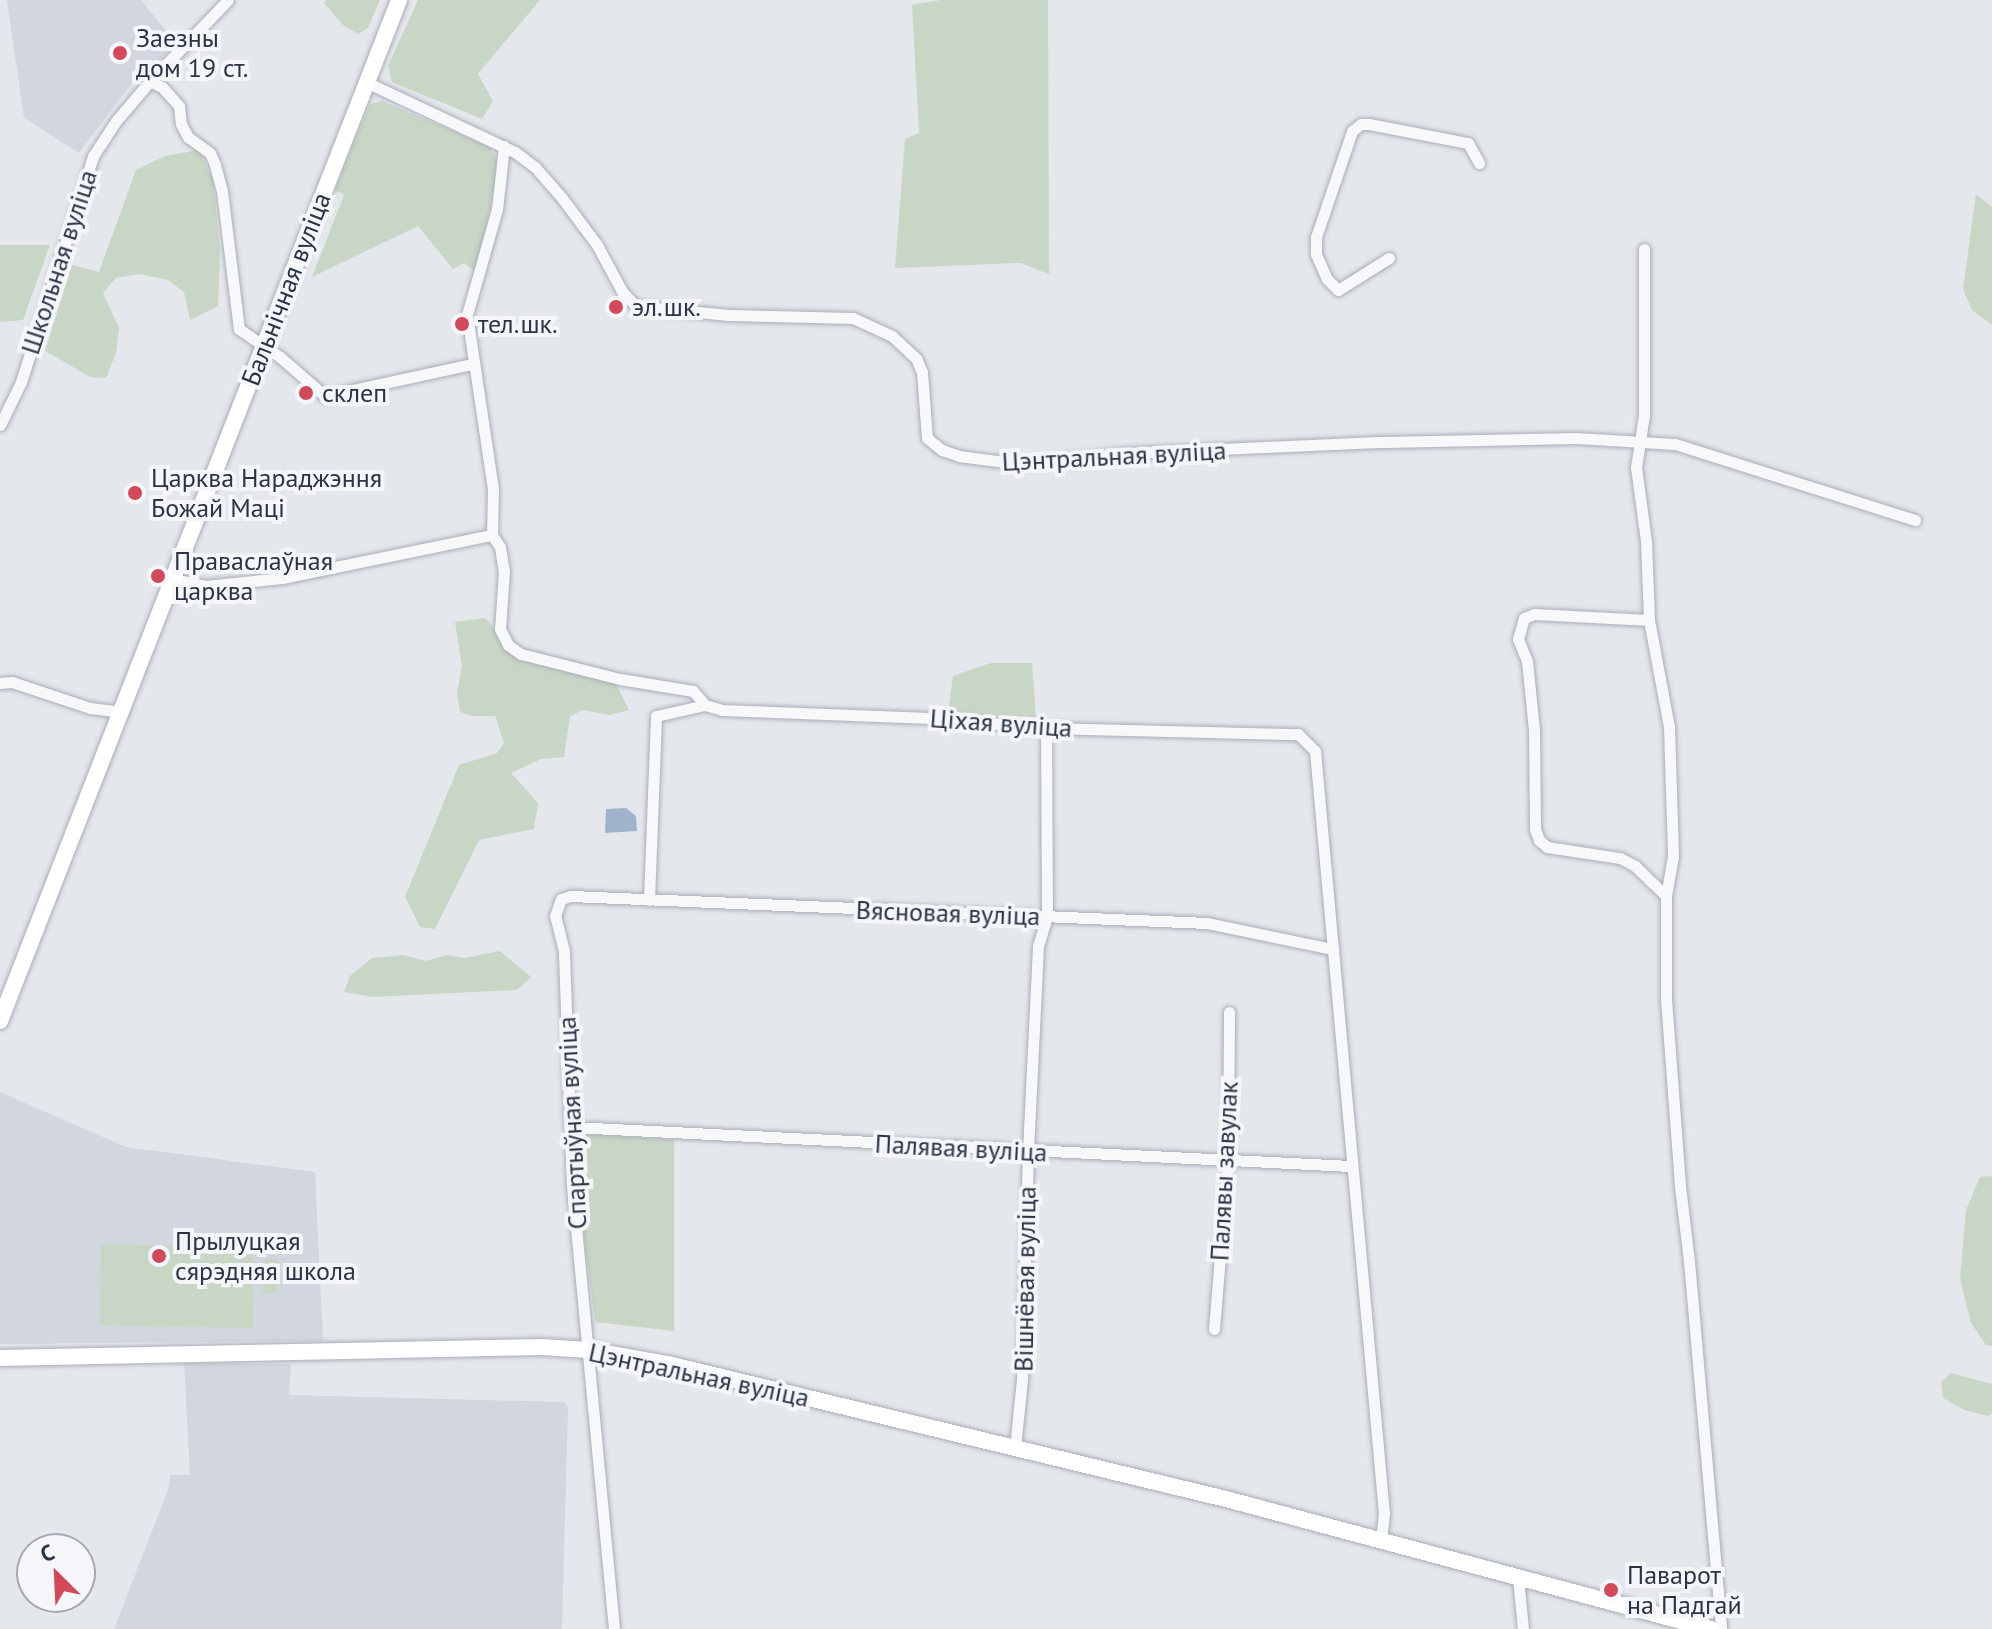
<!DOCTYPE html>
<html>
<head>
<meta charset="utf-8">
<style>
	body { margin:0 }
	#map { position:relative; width:1992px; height:1629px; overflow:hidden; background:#e4e7ec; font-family:"PT Sans",sans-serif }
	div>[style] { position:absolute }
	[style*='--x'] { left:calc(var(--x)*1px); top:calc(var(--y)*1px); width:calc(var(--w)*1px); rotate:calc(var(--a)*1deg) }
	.built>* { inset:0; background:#d2d6de }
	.green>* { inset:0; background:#c9d6c5; transform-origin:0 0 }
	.water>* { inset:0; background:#9fb4cc }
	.roads { filter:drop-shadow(0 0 2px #a9aeb7) drop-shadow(0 0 2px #a9aeb7) }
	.street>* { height:11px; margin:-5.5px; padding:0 5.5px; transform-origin:5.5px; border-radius:5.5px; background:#f7f8fa }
	.secondary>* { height:16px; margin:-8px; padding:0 8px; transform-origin:8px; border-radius:8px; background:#fff }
	.dots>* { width:22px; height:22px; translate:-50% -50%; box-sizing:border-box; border:4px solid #f4f6f9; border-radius:50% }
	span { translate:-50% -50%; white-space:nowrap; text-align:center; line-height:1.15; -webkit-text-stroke:8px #f4f6f9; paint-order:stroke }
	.poi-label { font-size:26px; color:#2b3445 }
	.left { translate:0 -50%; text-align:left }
	.street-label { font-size:26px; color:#2b3445 }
	.north { position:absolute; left:16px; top:1533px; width:80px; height:80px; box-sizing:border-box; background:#f4f6f9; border:2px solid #a4a8b1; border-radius:50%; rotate:336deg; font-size:22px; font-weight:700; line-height:32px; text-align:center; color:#2b3445 }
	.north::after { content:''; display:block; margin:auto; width:28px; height:36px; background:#d1495b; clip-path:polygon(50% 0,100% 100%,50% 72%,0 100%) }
</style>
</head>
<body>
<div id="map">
	<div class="built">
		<div style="clip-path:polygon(7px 0,141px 0,177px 44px,128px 88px,79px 153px,24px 118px)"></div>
		<div style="clip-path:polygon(0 1092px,126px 1147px,315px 1172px,323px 1341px,0 1344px)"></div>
		<div style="clip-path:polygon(184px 1363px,291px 1364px,289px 1395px,564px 1402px,568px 1408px,562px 1629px,114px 1629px,168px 1490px,170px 1475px,190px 1475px)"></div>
	</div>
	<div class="green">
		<div style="clip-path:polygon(326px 0,380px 0,368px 28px,358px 34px,343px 25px,324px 3px)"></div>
		<div style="clip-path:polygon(418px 0,540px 0,478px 74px,493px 101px,482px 119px,392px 82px,388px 66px)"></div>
		<div style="clip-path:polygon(941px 0,1048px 0,1049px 274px,1021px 263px,895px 268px,905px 139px,919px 133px,912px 5px)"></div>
		<div style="clip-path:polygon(382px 101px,490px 147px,496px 158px,497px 176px,476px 272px,464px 263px,453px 269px,418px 226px,312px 277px,344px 195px,335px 190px,352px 148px,370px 104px)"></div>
		<div style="clip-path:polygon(199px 150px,213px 181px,220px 251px,218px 306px,190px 320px,184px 292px,168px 280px,139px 274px,116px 278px,103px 293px,119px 328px,116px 353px,106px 378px,90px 377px,45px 351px,72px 265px,99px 272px,136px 170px,165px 156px)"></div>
		<div style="clip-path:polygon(1976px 194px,1992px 207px,1992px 325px,1972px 310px,1963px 289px)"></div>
		<div style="clip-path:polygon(0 245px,50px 245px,23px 320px,0 322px)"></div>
		<div style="clip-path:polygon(485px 618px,494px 628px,498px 640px,512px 653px,614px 680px,629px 710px,609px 715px,583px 710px,570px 716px,564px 757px,541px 759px,511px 773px,538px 803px,534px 829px,479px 840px,435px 929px,420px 927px,405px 897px,459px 765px,497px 753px,504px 743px,495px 716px,472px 716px,460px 712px,457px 693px,462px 666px,455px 622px)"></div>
		<div style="clip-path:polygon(991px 663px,1032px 663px,1036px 718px,948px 714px,953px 676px)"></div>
		<div style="clip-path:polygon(500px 951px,531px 977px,517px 990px,372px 997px,344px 992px,350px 976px,372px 958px,403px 955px,426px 961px,446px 955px,465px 958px)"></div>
		<div style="clip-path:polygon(578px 1133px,674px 1140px,674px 1331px,595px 1322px,577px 1180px)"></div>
		<div style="clip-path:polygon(1992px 1176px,1992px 1346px,1986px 1345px,1971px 1323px,1960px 1279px,1966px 1210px,1980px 1177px)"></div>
		<div style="left:254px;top:1247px;width:81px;height:153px;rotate:91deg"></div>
		<div style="clip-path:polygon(265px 1259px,278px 1259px,277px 1294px,262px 1293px)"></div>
		<div style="clip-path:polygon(1951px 1373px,1992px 1384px,1992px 1413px,1989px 1416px,1964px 1410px,1943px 1398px,1941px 1382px)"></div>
	</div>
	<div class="water">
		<div style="clip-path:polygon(626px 808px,636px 816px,637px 831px,605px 833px,606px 809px)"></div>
	</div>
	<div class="roads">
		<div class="street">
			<div style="--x:150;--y:81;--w:13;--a:27"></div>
			<div style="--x:162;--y:87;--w:25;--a:48"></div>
			<div style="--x:179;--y:106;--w:18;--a:84"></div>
			<div style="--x:181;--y:124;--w:15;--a:62"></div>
			<div style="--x:188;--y:137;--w:27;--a:36"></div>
			<div style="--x:210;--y:153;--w:13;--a:67"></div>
			<div style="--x:215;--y:165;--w:27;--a:75"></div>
			<div style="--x:222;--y:191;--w:139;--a:83"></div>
			<div style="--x:239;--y:329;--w:50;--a:34.3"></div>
			<div style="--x:280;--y:357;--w:60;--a:40.9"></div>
			<div style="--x:325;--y:396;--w:150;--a:-12.3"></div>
			<div style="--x:366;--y:82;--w:165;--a:25.2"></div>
			<div style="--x:515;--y:152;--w:25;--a:37"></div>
			<div style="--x:535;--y:167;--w:41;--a:48.9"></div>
			<div style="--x:562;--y:198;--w:59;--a:53.3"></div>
			<div style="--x:597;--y:245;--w:55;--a:61.6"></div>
			<div style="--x:623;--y:293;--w:18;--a:45"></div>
			<div style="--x:636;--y:306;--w:93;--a:5.5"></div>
			<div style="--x:729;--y:315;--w:124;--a:1.4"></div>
			<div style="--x:853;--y:318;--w:43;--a:24.8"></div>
			<div style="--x:892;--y:336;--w:33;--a:43"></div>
			<div style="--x:916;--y:358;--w:15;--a:67"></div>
			<div style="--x:922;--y:372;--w:66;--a:85.7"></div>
			<div style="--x:927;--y:438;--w:19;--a:39"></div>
			<div style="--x:942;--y:450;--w:18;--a:19"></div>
			<div style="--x:959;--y:456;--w:62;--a:7.5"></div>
			<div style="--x:1020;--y:464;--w:110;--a:-5.8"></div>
			<div style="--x:1129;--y:453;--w:256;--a:-2.5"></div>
			<div style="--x:1385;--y:442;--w:191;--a:-1.2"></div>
			<div style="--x:1576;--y:438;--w:99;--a:3.5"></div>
			<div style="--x:1675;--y:444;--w:252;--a:17.6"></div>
			<div style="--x:504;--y:146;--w:63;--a:96.3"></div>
			<div style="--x:497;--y:209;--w:110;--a:105.8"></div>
			<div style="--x:467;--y:315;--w:175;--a:81.5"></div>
			<div style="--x:493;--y:488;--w:47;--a:91.2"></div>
			<div style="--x:492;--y:535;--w:14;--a:56"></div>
			<div style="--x:500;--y:547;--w:24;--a:81"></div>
			<div style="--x:504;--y:571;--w:58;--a:93.9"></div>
			<div style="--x:500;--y:629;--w:18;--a:63"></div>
			<div style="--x:508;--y:645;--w:16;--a:35"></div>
			<div style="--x:521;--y:654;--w:102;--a:14.2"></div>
			<div style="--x:620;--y:679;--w:74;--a:9.3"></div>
			<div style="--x:693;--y:691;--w:18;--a:49"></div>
			<div style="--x:1644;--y:249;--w:166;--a:90"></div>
			<div style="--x:1644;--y:415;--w:53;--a:98.7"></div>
			<div style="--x:1636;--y:467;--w:75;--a:82.3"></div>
			<div style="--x:1646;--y:541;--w:79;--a:87.8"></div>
			<div style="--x:1649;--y:620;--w:109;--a:79.4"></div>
			<div style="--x:1669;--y:727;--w:129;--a:88.2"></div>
			<div style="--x:1673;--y:856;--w:41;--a:99.9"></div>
			<div style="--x:1666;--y:896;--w:103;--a:90"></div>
			<div style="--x:1666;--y:999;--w:188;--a:85.7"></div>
			<div style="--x:1680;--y:1186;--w:76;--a:83.2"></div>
			<div style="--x:1689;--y:1261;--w:369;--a:85"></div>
			<div style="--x:1389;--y:258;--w:60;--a:147.9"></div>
			<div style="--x:1338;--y:290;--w:16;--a:-135"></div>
			<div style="--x:1327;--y:279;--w:27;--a:-114"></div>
			<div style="--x:1316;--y:254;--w:17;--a:-90"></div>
			<div style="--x:1316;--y:237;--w:112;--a:-71.2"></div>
			<div style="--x:1352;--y:131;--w:11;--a:-38"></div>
			<div style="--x:1361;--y:124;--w:8;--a:0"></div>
			<div style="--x:1369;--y:124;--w:101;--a:10.9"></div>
			<div style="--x:1468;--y:143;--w:23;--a:61"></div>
			<div style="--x:0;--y:425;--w:48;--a:-64"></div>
			<div style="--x:21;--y:382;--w:237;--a:-72.3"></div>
			<div style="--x:93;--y:156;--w:42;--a:-56.7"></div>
			<div style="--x:116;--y:121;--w:52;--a:-49.6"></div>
			<div style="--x:150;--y:81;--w:112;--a:-46.1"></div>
			<div style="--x:173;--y:579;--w:34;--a:12"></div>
			<div style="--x:206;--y:586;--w:76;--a:-6"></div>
			<div style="--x:282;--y:578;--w:214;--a:-11.6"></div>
			<div style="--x:1649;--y:620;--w:115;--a:-177"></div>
			<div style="--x:1534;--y:614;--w:11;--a:158"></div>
			<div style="--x:1524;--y:618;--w:22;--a:106"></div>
			<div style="--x:1518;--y:639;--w:24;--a:68"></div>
			<div style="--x:1527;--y:661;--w:69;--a:84.2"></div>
			<div style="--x:1534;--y:730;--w:99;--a:89.4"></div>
			<div style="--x:1535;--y:829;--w:12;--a:70"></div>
			<div style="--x:1539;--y:840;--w:11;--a:41"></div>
			<div style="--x:1547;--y:847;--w:74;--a:8.6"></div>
			<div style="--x:1620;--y:858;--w:17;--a:28"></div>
			<div style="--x:1635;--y:866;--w:43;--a:44.1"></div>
			<div style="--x:0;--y:683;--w:12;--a:-5"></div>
			<div style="--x:12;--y:682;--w:82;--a:18.4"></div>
			<div style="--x:90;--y:708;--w:33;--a:7"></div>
			<div style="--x:705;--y:705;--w:18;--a:16"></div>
			<div style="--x:722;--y:710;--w:208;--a:2.2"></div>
			<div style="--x:930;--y:718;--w:116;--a:4.9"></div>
			<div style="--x:1046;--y:728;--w:252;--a:1.4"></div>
			<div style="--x:1298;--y:734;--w:24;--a:45"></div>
			<div style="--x:1315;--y:751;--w:765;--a:84.83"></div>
			<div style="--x:1384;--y:1513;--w:27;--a:96"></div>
			<div style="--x:649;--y:900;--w:184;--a:-87.8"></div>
			<div style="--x:656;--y:716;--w:50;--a:-12.7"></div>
			<div style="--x:572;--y:1127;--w:780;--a:2.87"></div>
			<div style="--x:1214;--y:1329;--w:170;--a:-85.3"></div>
			<div style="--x:1228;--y:1160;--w:148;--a:-89.6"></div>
			<div style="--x:1015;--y:1448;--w:69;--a:-84.2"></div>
			<div style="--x:1022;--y:1379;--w:228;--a:-88.5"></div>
			<div style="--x:1028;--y:1151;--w:205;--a:-87.2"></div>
			<div style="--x:1038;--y:946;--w:30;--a:-73"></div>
			<div style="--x:1047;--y:917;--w:189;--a:-90.3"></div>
			<div style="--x:1518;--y:1578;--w:51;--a:84.4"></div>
			<div style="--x:614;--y:1629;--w:448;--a:-95.4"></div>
			<div style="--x:572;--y:1183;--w:232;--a:-92"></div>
			<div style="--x:564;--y:951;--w:36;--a:-104"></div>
			<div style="--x:555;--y:916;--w:18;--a:-71"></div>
			<div style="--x:561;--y:899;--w:10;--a:-17"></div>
			<div style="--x:571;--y:896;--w:637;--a:2.43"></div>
			<div style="--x:1207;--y:923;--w:129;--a:11.7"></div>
		</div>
		<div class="secondary">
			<div style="--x:0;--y:1021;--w:1096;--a:-68.65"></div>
			<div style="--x:0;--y:1358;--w:542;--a:-1.16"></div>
			<div style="--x:542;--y:1347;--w:46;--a:3.7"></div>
			<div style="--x:588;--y:1350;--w:85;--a:10.1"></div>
			<div style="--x:672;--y:1365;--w:570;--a:13.6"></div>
			<div style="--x:1226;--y:1499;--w:502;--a:15"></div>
		</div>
	</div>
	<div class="dots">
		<div style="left:120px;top:53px;background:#d1495b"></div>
		<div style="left:616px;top:307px;background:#d1495b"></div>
		<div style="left:462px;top:324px;background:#d1495b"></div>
		<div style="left:306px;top:393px;background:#d1495b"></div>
		<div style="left:135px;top:493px;background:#d1495b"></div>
		<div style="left:158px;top:576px;background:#d1495b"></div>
		<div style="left:159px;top:1256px;background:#d1495b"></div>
		<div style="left:1611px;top:1590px;background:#d1495b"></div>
	</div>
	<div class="poi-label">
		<span class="left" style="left:136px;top:53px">Заезны<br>дом 19 ст.</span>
		<span class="left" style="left:632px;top:307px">эл.шк.</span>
		<span class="left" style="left:478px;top:324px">тел.шк.</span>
		<span class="left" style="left:322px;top:393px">склеп</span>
		<span class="left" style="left:151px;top:493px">Царква Нараджэння<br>Божай Маці</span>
		<span class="left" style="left:174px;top:576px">Праваслаўная<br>царква</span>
		<span class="left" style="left:175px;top:1256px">Прылуцкая<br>сярэдняя школа</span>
		<span class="left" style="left:1627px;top:1590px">Паварот<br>на Падгай</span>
	</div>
	<div class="street-label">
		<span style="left:59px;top:262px;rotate:-72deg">Школьная вуліца</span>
		<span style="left:286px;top:289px;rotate:-69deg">Бальнічная вуліца</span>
		<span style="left:1114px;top:456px;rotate:-3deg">Цэнтральная вуліца</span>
		<span style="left:1001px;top:723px;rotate:4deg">Ціхая вуліца</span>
		<span style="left:948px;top:913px;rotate:2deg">Вясновая вуліца</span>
		<span style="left:572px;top:1123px;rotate:-93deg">Спартыўная вуліца</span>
		<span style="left:961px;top:1148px;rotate:3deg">Палявая вуліца</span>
		<span style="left:1224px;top:1171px;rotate:-87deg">Палявы завулак</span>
		<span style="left:1025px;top:1279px;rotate:-89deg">Вішнёвая вуліца</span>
		<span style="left:699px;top:1375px;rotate:12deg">Цэнтральная вуліца</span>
	</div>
	<div class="north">С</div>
</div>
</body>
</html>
